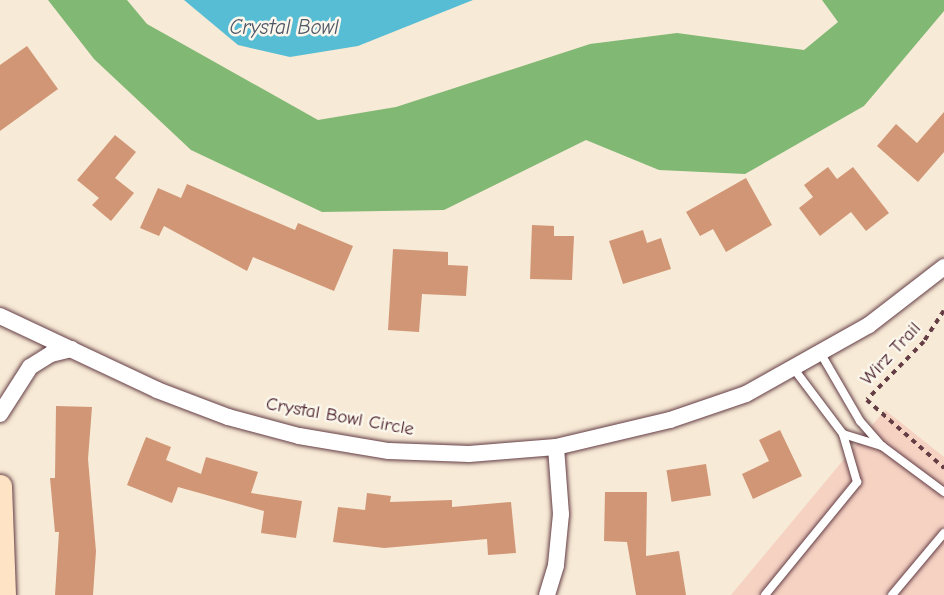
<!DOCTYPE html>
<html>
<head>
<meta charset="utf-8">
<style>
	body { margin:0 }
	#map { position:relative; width:944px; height:595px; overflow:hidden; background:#f7ead6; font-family:"Comic Neue",sans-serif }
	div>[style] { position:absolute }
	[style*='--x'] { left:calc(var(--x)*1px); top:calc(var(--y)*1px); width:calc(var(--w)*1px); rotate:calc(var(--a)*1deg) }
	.built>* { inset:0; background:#f6d2c3 }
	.forest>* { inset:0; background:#80b874 }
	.water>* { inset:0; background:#57bdd4 }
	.building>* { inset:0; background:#d09676; transform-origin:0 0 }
	.path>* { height:3.5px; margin-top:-1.75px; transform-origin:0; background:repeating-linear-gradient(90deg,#643d45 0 5px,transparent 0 10px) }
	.roads { filter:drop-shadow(0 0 2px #643d45) drop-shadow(0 0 2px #643d45) }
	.lane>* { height:8px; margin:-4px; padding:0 4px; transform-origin:4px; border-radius:4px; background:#fff }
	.street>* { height:16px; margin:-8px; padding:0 8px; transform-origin:8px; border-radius:8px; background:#fff }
	.secondary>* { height:23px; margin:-11.5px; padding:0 11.5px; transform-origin:11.5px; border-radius:11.5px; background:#fee4c5 }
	span { translate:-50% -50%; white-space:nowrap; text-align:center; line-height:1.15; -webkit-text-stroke:5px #fbf7ec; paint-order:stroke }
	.street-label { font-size:19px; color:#4a1f2b }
	.water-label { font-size:21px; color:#4f5666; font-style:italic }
</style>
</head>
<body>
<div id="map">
	<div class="built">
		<div style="clip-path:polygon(885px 410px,944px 457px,944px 595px,731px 595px)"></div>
	</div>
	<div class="forest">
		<div style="clip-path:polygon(48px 0,127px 0,147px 24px,318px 120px,396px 107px,590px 44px,677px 33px,804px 50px,838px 22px,822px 0,944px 0,944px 11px,864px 106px,745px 174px,659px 170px,586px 140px,444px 210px,322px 212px,191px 150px,94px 59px)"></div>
	</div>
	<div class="water">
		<div style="clip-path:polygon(184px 0,473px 0,358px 46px,290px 57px,238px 45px)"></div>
	</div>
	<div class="building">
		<div style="clip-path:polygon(27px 46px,58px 89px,0 131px,0 65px)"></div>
		<div style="clip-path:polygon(944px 112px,944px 152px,918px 182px,877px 146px,896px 124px,917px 143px)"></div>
		<div style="clip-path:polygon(115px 135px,136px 152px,115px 178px,134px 193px,111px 221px,92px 205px,99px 198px,77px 180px)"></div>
		<div style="clip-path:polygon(828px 167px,837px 179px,853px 167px,889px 213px,866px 231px,851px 212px,820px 236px,799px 208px,813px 197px,804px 185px)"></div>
		<div style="clip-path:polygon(746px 178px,772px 225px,726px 252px,713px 229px,700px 236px,686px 212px)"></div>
		<div style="clip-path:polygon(187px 184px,295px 230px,298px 223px,353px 246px,334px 291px,253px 257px,247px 271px,164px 226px,159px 236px,140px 228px,158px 188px,181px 198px)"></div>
		<div style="clip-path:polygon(532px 225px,554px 226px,554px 236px,574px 236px,572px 280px,530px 279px)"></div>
		<div style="clip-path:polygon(643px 230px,647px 243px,661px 238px,671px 269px,623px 284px,609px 241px)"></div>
		<div style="clip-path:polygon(393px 249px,448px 252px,448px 265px,468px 266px,466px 296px,422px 294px,419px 332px,388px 330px)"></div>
		<div style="clip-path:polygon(56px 406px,92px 407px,88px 459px,96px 551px,93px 595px,55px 595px,59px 532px,55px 532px,50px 478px,55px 478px)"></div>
		<div style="clip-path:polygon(780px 430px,802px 476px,753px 499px,742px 474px,769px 461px,759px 440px)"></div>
		<div style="clip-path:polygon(146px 437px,171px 447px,166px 460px,201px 474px,206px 457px,258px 472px,251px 493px,302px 501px,296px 538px,261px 533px,264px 511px,178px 487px,172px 503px,127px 485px)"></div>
		<div style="left:706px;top:464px;width:32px;height:40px;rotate:81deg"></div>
		<div style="clip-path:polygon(605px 492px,647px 492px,646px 556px,679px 551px,686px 595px,636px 595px,627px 542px,604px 541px)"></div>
		<div style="clip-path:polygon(367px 493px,391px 496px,390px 502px,452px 500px,452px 507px,511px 502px,516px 553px,488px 555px,487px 539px,384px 548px,333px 542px,338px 507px,365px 510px)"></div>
	</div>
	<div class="path">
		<div style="--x:944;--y:311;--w:37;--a:123"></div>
		<div style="--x:924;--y:342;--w:81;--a:134.5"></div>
		<div style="--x:867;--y:400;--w:103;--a:41.4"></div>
	</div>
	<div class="roads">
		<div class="lane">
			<div style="--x:821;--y:354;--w:78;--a:59.8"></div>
			<div style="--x:860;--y:421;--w:33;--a:49"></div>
			<div style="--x:794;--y:369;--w:81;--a:53"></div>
			<div style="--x:843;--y:434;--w:41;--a:17.1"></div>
			<div style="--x:882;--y:446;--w:77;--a:36.6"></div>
			<div style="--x:765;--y:595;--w:146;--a:-50.8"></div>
			<div style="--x:857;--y:482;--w:50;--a:-106.3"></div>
			<div style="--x:892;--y:595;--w:81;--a:-50"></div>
		</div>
		<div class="street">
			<div style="--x:0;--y:316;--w:174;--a:25.2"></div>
			<div style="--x:157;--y:390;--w:76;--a:20.8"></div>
			<div style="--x:228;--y:417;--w:73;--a:15"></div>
			<div style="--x:299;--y:436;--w:91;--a:9.5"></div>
			<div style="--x:389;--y:451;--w:80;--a:2.1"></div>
			<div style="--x:469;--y:454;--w:87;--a:-4.6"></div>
			<div style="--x:556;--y:447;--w:117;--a:-13.3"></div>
			<div style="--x:670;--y:420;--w:80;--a:-18.9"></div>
			<div style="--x:746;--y:394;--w:141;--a:-29.3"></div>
			<div style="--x:869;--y:325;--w:95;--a:-37.7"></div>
			<div style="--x:0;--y:414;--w:56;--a:-57.4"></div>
			<div style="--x:30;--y:367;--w:25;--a:-32"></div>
			<div style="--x:51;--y:354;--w:21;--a:-14"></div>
			<div style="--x:547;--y:595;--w:31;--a:-73"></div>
			<div style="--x:556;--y:565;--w:51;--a:-84.4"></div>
			<div style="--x:561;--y:514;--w:67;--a:-94.3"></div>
		</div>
		<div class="secondary">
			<div style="--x:0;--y:486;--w:109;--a:87.9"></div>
		</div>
	</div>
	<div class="street-label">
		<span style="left:891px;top:354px;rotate:-47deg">Wirz Trail</span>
		<span style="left:340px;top:417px;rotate:10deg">Crystal Bowl Circle</span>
	</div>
	<div class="water-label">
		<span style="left:284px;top:27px">Crystal Bowl</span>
	</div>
</div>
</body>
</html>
